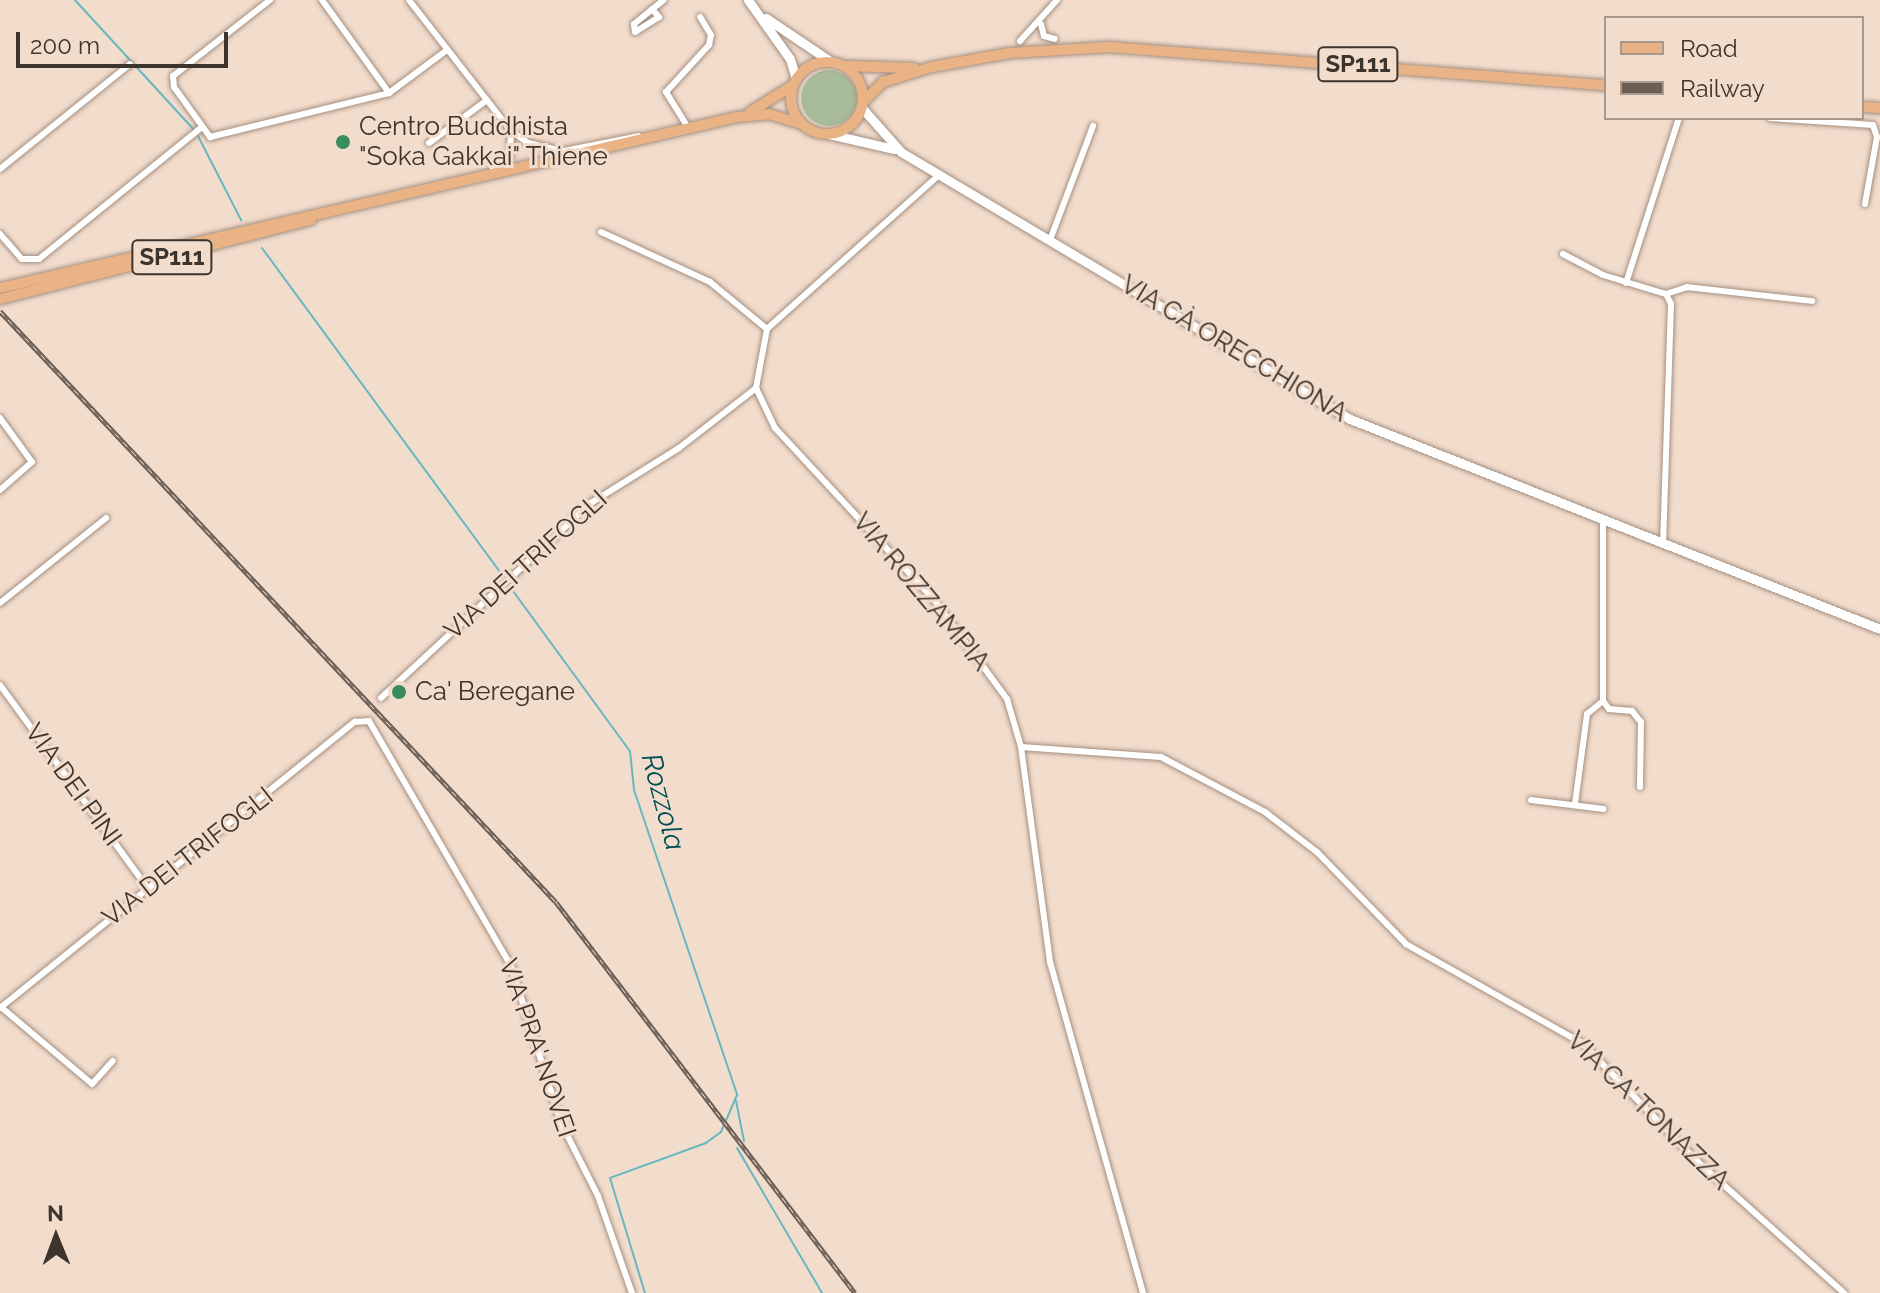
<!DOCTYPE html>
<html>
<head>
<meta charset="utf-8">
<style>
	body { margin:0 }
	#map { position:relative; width:1880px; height:1293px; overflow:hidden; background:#f2dccc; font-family:Raleway,sans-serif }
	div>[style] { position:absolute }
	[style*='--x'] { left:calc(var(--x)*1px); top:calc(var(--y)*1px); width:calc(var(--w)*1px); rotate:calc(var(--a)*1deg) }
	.green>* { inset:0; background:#a8bc9c }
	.round { border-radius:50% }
	.stream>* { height:2px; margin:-1px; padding:0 1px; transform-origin:1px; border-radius:1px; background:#67b7c0 }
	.roads { filter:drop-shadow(0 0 2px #a49081) drop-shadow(0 0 2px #a49081) }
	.street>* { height:6px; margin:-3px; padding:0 3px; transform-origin:3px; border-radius:3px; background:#fff }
	.secondary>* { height:9px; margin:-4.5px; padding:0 4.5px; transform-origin:4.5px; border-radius:4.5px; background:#fff }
	.primary>* { height:10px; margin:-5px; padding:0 5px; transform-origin:5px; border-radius:5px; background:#e9b386 }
	.primary>.ring { margin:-5px; padding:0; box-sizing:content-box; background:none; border:10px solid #e9b386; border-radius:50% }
	.rail>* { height:5px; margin-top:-2.5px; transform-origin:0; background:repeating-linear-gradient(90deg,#f2dccc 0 6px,#6a5e55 0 12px); box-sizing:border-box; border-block:2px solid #6a5e55 }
	.dots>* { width:22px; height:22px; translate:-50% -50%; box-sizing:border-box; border:4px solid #f2dccc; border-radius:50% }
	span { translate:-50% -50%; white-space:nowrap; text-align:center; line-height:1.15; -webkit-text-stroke:6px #f2dccc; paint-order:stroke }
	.shield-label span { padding:2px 6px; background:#f2dccc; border:2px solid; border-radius:6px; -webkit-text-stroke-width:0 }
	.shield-label { font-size:24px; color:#3c342d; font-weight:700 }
	.poi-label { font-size:26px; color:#3c342d }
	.left { translate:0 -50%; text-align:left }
	.street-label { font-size:26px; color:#3c342d }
	.water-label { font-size:28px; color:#004d54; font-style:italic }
	.legend { position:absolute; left:1604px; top:16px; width:260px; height:104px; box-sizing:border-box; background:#f2dccc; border:2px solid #a9998c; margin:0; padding:10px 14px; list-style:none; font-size:24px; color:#3c342d }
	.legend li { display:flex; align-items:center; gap:16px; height:40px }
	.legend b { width:40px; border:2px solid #a9998c }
	.north { position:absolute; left:16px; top:1197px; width:80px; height:80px; -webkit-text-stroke:6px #f2dccc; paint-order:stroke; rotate:359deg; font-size:22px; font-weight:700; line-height:32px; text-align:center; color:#3c342d }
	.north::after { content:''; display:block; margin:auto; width:28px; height:36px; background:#3c342d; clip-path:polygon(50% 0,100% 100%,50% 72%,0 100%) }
	.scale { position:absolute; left:16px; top:32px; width:212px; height:36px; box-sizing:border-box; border:4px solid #3c342d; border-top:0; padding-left:10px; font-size:24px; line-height:28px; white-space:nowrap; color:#3c342d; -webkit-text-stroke:6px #f2dccc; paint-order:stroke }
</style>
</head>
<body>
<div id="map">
	<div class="green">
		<div class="round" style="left:801px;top:70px;width:56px;height:56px"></div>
	</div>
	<div class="stream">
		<div style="--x:75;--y:0;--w:175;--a:47.5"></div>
		<div style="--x:197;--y:134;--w:97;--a:62.9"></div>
		<div style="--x:262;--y:248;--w:411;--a:53.7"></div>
		<div style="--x:508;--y:584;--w:207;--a:53.9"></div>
		<div style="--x:630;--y:751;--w:39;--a:84"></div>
		<div style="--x:634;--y:790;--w:322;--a:71.3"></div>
		<div style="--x:737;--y:1095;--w:40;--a:113.4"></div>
		<div style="--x:721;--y:1132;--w:19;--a:144"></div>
		<div style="--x:706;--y:1143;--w:102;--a:160"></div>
		<div style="--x:610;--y:1178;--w:120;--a:73.1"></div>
		<div style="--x:736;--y:1101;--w:41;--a:78.7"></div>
		<div style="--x:737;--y:1148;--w:168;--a:59.6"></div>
	</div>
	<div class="roads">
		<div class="street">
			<div style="--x:270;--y:0;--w:123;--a:141.9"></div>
			<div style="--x:173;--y:76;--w:11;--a:85"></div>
			<div style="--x:174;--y:87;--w:62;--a:54.2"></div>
			<div style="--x:210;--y:137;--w:184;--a:-13.8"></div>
			<div style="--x:389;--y:93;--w:72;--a:-36.6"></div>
			<div style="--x:322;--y:0;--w:115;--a:54.2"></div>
			<div style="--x:409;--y:0;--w:166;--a:52.1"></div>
			<div style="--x:511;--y:131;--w:21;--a:35"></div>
			<div style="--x:528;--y:143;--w:37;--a:13"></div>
			<div style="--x:564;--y:151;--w:76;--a:-11.3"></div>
			<div style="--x:652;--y:9;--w:11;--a:49"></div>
			<div style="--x:659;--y:17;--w:28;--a:148"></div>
			<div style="--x:635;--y:32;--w:8;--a:-97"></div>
			<div style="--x:634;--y:24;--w:38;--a:-39"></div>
			<div style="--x:1041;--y:24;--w:12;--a:76"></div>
			<div style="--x:1044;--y:36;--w:11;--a:15"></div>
			<div style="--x:1020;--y:41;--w:55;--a:-47.9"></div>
			<div style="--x:1770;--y:118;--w:103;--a:3.9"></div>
			<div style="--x:1873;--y:125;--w:13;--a:72"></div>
			<div style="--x:1877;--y:137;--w:68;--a:100.2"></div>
			<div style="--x:689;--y:129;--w:44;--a:-121.9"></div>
			<div style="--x:666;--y:92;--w:64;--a:-47.5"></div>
			<div style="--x:709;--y:45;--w:10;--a:-79"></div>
			<div style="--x:711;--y:35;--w:21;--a:-121"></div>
			<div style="--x:429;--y:143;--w:72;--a:-36.6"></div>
			<div style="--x:0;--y:169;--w:167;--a:-38.9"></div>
			<div style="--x:493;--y:169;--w:21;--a:-35"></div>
			<div style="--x:510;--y:157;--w:26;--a:-88"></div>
			<div style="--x:939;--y:175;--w:231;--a:138.2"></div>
			<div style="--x:767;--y:329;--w:60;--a:100.6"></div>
			<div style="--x:756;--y:388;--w:44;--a:64.6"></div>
			<div style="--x:775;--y:428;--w:236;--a:47.2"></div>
			<div style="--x:935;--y:601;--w:122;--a:53.7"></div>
			<div style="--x:1007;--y:699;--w:50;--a:73.7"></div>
			<div style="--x:1021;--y:747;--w:217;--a:82.3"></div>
			<div style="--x:1050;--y:962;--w:344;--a:74.3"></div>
			<div style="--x:601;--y:232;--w:120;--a:24.6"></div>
			<div style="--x:710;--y:282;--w:74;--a:39.5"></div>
			<div style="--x:0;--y:234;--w:33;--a:49"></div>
			<div style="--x:22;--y:259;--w:17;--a:0"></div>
			<div style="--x:39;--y:259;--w:210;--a:-39"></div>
			<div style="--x:1050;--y:240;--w:122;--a:-69.3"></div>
			<div style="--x:1563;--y:254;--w:45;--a:27.7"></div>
			<div style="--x:1603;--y:275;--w:66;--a:16.8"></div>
			<div style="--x:1666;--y:294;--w:11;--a:63"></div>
			<div style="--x:1671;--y:304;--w:237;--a:91.9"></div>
			<div style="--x:1626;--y:283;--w:173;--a:-72.2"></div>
			<div style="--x:1666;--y:294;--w:22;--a:-18"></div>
			<div style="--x:1687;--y:287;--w:126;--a:6.4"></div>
			<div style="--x:0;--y:418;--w:54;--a:54"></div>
			<div style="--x:32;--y:462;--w:43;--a:138.8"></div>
			<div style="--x:0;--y:603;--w:136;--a:-38.7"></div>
			<div style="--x:0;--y:685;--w:248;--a:54"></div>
			<div style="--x:381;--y:698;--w:287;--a:-42.9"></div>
			<div style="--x:591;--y:503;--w:104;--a:-32"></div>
			<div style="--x:679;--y:448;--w:98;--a:-37.9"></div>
			<div style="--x:1603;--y:701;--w:10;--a:53"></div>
			<div style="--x:1609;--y:709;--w:23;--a:5"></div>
			<div style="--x:1632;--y:711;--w:14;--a:51"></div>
			<div style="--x:1641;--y:722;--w:65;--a:90.9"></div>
			<div style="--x:1021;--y:747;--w:140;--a:4.1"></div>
			<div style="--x:1161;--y:757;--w:118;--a:27.9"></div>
			<div style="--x:1265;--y:812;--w:66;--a:37.6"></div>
			<div style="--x:1317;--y:852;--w:128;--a:45.9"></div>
			<div style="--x:1406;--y:944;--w:202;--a:29.4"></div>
			<div style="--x:1582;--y:1043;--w:165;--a:45.7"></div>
			<div style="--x:1697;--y:1161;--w:198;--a:41.9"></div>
			<div style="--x:1531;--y:800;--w:73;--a:7.1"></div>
			<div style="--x:1575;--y:804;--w:91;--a:-82.4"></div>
			<div style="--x:1587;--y:714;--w:21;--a:-39"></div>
			<div style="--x:1603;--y:701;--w:183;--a:-90"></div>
			<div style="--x:1;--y:1007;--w:119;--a:40.2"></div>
			<div style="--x:92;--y:1084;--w:31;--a:-48"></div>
			<div style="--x:0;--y:1008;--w:456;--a:-38.9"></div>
			<div style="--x:355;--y:722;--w:14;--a:-4"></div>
			<div style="--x:369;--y:721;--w:283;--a:59.9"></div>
			<div style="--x:511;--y:966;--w:165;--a:72.3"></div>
			<div style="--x:561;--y:1123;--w:82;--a:63.1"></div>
			<div style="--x:598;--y:1196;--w:103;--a:70.7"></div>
		</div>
		<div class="secondary">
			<div style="--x:748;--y:0;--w:72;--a:54.6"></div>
			<div style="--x:790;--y:59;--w:21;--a:73"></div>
			<div style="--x:766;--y:18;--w:77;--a:33.9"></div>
			<div style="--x:862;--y:108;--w:59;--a:48.4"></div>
			<div style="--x:901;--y:152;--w:522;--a:30.74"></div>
			<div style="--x:1350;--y:419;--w:570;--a:21.61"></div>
			<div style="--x:829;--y:134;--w:67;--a:13"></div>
		</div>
		<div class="primary">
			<div class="ring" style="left:791px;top:62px;width:62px;height:62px"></div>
			<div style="--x:846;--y:66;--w:68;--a:1.7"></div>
			<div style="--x:864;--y:101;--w:27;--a:-45"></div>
			<div style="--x:883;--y:82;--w:51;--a:-17"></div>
			<div style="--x:932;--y:67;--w:79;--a:-10.2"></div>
			<div style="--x:1010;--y:53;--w:99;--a:-3.5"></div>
			<div style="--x:1109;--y:47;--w:498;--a:4.4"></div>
			<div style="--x:1862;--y:107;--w:18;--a:3"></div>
			<div style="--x:750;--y:112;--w:51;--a:-32.1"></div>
			<div style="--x:0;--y:288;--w:757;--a:-13.06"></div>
			<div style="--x:737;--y:117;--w:32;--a:-5"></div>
			<div style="--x:769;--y:114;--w:34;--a:17"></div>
			<div style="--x:0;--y:299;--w:321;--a:-14.3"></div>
		</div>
	</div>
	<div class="rail">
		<div style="--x:0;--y:311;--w:811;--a:46.75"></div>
		<div style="--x:556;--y:902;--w:492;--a:52.6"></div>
	</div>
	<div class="dots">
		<div style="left:343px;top:142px;background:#3a8c5d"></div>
		<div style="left:399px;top:692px;background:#3a8c5d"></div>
	</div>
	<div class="shield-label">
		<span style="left:1358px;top:64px">SP111</span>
		<span style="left:172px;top:257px">SP111</span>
	</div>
	<div class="poi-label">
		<span class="left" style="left:359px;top:142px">Centro Buddhista<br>"Soka Gakkai" Thiene</span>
		<span class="left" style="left:415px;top:692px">Ca' Beregane</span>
	</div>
	<div class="street-label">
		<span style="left:1234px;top:349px;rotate:31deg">VIA CÀ ORECCHIONA</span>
		<span style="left:526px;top:565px;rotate:-42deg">VIA DEI TRIFOGLI</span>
		<span style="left:921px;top:592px;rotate:50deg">VIA ROZZAMPIA</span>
		<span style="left:73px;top:785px;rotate:54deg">VIA DEI PINI</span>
		<span style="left:188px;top:857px;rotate:-38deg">VIA DEI TRIFOGLI</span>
		<span style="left:537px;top:1048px;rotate:71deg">VIA PRA' NOVEI</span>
		<span style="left:1648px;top:1111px;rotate:44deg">VIA CA' TONAZZA</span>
	</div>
	<div class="water-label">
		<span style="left:663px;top:802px;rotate:75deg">Rozzola</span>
	</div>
	<ul class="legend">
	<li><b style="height:10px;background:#e9b386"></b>Road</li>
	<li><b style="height:10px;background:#6a5e55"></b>Railway</li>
	</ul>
	<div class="north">N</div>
	<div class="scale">200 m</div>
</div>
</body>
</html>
